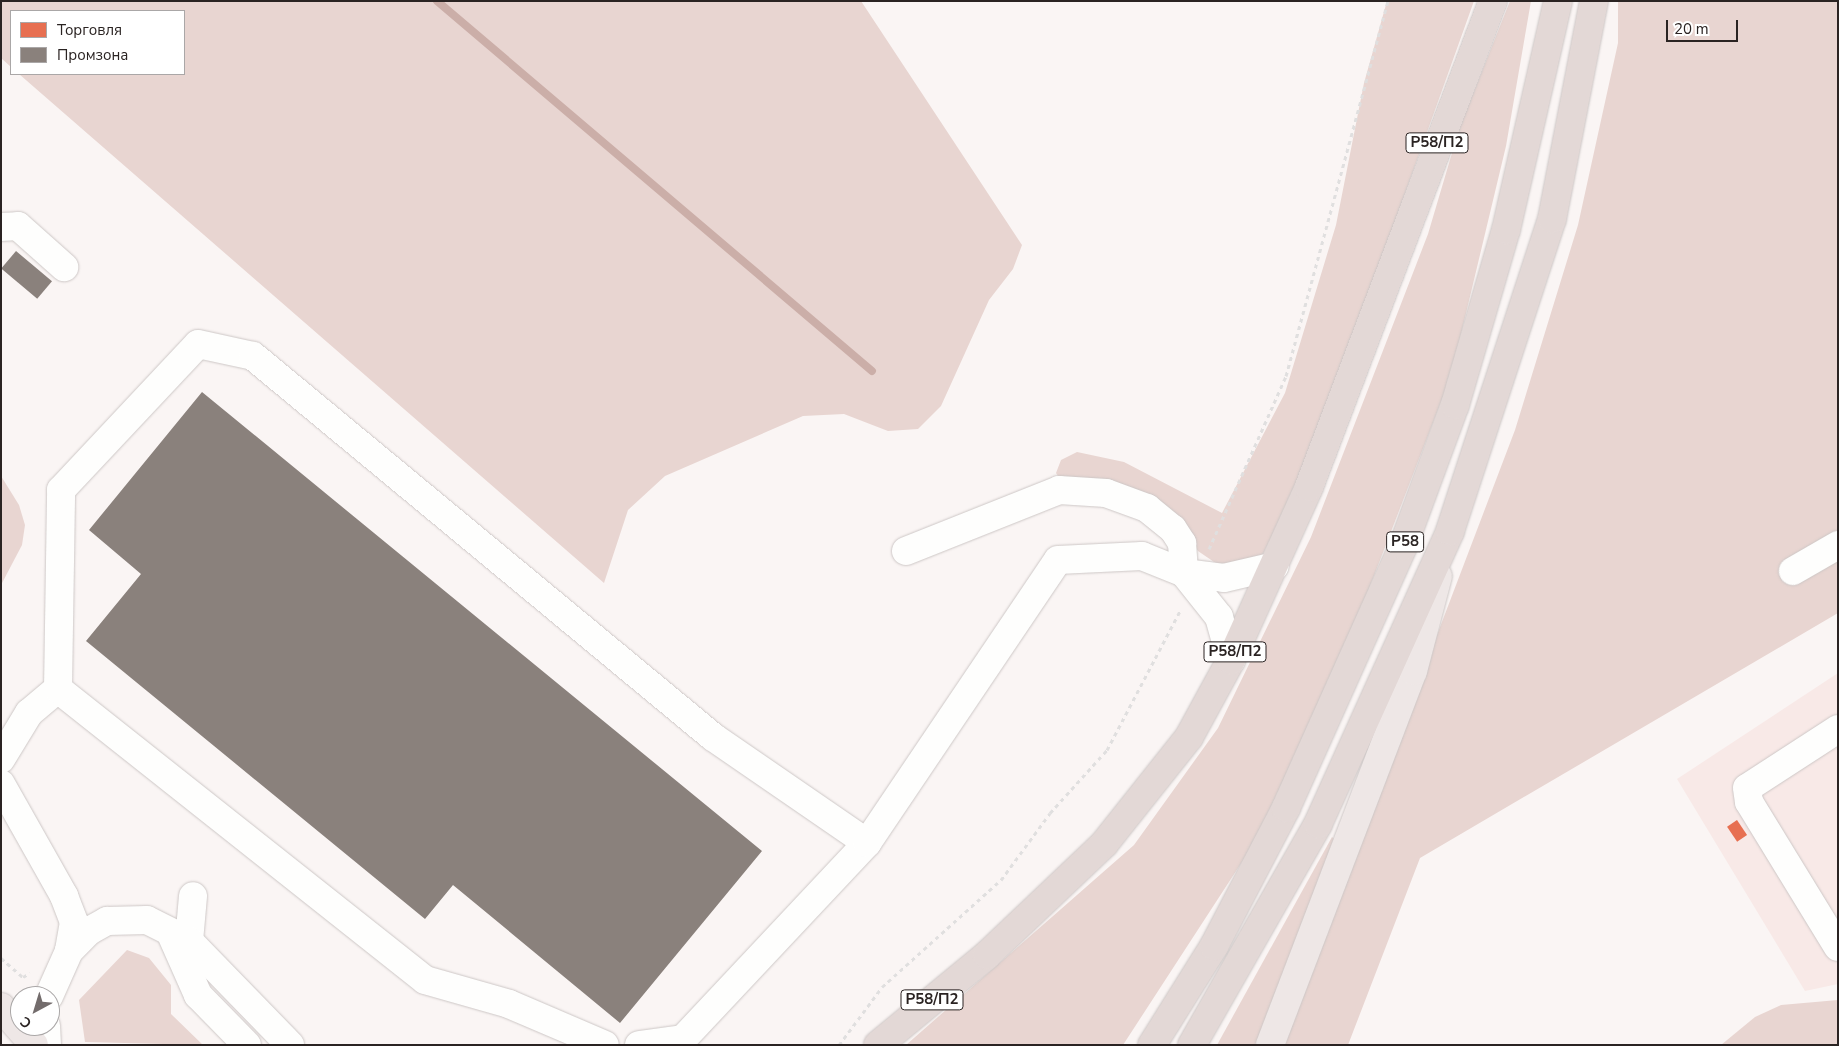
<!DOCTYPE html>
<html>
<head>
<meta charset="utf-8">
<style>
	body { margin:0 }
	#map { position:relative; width:1839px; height:1046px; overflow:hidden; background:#faf5f4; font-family:"Nunito Sans",sans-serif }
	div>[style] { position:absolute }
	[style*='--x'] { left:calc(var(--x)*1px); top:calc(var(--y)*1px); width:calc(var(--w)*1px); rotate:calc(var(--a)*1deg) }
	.built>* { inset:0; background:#f8e9e7 }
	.green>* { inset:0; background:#e8d5d1 }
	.shops>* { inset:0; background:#e76f51; transform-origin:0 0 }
	.industry>* { inset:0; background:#8a817c; transform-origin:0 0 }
	.stream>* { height:8px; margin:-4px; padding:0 4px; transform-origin:4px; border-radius:4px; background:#cbaea8 }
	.path>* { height:3px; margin-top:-1.5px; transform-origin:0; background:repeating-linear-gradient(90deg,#e0dfdf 0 4px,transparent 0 8px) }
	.roads { filter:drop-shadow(0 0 1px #cdc7c6) drop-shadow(0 0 1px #cdc7c6) }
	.minor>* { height:28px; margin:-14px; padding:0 14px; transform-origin:14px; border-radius:14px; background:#fefefd }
	.major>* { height:28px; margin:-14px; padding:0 14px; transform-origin:14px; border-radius:14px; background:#eee7e6 }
	.highway>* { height:28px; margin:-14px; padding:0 14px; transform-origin:14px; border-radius:14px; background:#e3d8d6 }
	span { translate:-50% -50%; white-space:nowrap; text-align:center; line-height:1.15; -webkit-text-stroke:5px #fff; paint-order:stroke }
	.shield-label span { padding:1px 4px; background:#fff; border:1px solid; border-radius:4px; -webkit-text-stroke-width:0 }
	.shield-label { font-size:15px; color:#2a2322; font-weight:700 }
	.frame { position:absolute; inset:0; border:2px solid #2a2322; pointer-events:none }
	.legend { position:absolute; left:10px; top:10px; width:175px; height:65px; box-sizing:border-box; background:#fff; border:1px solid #aaa7a7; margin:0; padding:6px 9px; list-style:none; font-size:15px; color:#2a2322 }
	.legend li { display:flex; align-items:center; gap:10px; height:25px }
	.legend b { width:25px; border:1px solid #aaa7a7 }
	.north { position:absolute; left:10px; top:986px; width:50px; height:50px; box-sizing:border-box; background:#fff; border:1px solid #aaa7a7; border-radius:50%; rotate:219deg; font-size:14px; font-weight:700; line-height:20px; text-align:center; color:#2a2322 }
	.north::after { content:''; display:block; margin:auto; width:18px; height:22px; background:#736c6c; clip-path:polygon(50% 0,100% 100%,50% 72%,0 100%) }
	.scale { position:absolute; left:1666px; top:20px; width:72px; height:22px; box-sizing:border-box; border:2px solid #2a2322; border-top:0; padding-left:6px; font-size:15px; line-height:18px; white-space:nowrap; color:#2a2322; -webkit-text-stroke:4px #fff; paint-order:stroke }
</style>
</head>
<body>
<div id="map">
	<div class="built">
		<div style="clip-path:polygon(1838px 673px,1838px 984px,1805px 991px,1677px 779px)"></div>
	</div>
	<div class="green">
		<div style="clip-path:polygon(1px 1px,861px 1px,1022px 245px,1013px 269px,989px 300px,941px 406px,918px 429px,888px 431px,844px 414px,803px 416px,665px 476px,628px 510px,604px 583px,19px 74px,184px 74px,184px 11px,11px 11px,11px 67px,1px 58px)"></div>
		<div style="clip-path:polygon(1387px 1px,1474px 1px,1310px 459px,1261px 558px,1246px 566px,1217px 564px,1198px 551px,1176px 522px,1064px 485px,1056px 473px,1061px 460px,1077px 452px,1124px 462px,1222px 513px,1285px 393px,1336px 225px,1364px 83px)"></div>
		<div style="clip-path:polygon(1510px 1px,1531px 1px,1506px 146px,1451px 376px,1350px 638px,1253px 845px,1123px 1045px,906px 1045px,1134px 845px,1218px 728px,1311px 537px,1428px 234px,1460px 126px)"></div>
		<div style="clip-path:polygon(1618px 1px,1838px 1px,1838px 613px,1420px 858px,1348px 1045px,1281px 1045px,1515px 430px,1578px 225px,1618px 43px)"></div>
		<div style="clip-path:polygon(1px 476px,19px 505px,25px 525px,22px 545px,1px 585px)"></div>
		<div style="clip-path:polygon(1332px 837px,1338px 842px,1256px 1045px,1217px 1045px)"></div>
		<div style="clip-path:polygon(127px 950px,149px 958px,171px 985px,171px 1014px,203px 1045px,85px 1042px,79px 1000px)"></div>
		<div style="clip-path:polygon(1838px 1000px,1838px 1045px,1721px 1045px,1755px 1017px,1781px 1005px)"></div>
	</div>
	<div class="shops">
		<div style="left:1737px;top:820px;width:18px;height:12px;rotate:56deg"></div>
	</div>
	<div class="industry">
		<div style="left:16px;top:251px;width:47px;height:23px;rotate:40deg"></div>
		<div style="clip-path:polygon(202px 392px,762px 851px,620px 1023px,453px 885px,425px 919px,86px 641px,141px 574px,89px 530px)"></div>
	</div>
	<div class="stream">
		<div style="--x:437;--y:1;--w:571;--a:40.38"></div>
	</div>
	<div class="path">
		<div style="--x:1209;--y:549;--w:189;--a:-66"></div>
		<div style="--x:1286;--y:376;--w:389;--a:-74.8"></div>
		<div style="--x:1;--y:958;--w:29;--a:41"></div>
		<div style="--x:23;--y:977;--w:8;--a:-30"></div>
		<div style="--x:839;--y:1045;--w:72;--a:-53.4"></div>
		<div style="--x:882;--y:987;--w:160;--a:-42"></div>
		<div style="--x:1001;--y:880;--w:83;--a:-53.8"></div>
		<div style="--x:1050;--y:813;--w:85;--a:-47.9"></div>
		<div style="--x:1107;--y:750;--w:159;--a:-62.3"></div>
	</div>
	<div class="roads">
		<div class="minor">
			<div style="--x:1;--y:227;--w:17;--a:-3"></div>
			<div style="--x:18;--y:226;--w:62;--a:41.7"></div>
			<div style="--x:906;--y:551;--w:165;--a:-21.7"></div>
			<div style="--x:1059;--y:490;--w:47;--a:3.7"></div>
			<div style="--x:1106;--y:493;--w:44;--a:20.1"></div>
			<div style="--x:1147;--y:508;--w:33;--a:39"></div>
			<div style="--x:1173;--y:529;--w:17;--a:57"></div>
			<div style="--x:1182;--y:543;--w:30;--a:86"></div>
			<div style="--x:1184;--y:573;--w:56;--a:51.5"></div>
			<div style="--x:1219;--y:617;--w:45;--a:74.4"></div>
			<div style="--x:1793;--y:571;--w:52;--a:-30"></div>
			<div style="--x:58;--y:689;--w:468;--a:38.4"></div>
			<div style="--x:425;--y:980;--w:87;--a:15.9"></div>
			<div style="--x:509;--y:1004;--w:104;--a:23.1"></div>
			<div style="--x:1838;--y:729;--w:108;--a:147"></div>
			<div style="--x:1747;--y:788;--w:14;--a:82"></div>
			<div style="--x:1749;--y:802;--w:170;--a:58.5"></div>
			<div style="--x:1;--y:759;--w:54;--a:-58.7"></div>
			<div style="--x:29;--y:713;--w:38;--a:-40"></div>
			<div style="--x:58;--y:689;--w:199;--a:-89.1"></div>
			<div style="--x:61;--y:490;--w:200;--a:-46.8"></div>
			<div style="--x:198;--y:344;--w:56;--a:12.3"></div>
			<div style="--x:253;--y:356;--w:597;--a:39.63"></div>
			<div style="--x:713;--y:737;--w:187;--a:34.5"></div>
			<div style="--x:1;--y:784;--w:129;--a:60.6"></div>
			<div style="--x:64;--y:896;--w:28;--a:69"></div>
			<div style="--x:74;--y:922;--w:29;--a:100"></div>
			<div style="--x:171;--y:934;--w:67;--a:66.1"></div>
			<div style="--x:198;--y:995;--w:70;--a:45.6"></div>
			<div style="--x:189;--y:941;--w:45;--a:-84.9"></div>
			<div style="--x:49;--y:996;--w:49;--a:-66"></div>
			<div style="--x:69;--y:951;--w:28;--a:-45"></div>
			<div style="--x:89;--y:931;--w:21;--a:-29"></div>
			<div style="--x:107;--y:921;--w:40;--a:-1.4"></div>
			<div style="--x:147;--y:920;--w:47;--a:26.6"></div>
			<div style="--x:189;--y:941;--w:145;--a:45.8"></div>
			<div style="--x:46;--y:1026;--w:19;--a:87"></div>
			<div style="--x:639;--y:1045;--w:44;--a:-7.8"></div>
			<div style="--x:683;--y:1039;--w:269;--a:-46.8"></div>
			<div style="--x:867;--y:843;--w:341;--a:-56"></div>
			<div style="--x:1058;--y:560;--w:84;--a:-2.7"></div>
			<div style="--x:1142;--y:556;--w:45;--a:22"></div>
			<div style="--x:1184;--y:573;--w:40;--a:7.1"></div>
			<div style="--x:1224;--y:578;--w:52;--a:-13.2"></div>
		</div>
		<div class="major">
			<div style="--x:1;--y:1007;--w:50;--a:49"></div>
			<div style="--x:1270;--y:1045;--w:400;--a:-69.1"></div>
			<div style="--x:1413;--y:671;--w:98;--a:-75.3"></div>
		</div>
		<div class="highway">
			<div style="--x:878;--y:1045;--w:141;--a:-39.5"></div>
			<div style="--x:987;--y:955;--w:161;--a:-43.5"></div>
			<div style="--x:1104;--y:844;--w:137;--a:-51.5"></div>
			<div style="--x:1189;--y:737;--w:88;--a:-61.4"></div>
			<div style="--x:1231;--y:660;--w:190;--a:-65.7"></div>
			<div style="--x:1309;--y:487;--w:520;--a:-69.26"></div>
			<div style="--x:1152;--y:1045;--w:117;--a:-57.9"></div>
			<div style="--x:1214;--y:946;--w:156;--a:-62.4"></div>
			<div style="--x:1286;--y:808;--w:287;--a:-65.9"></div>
			<div style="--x:1403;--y:546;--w:150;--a:-69.8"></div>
			<div style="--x:1455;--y:405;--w:182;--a:-73.8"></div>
			<div style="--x:1506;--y:230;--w:235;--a:-77.2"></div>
			<div style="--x:1192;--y:1045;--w:254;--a:-60.3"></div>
			<div style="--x:1318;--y:824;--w:321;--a:-65.7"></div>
			<div style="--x:1450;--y:531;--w:328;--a:-71.9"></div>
			<div style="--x:1552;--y:219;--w:222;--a:-79.1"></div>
		</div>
	</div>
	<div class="shield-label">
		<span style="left:1437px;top:143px">Р58/П2</span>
		<span style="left:1405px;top:542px">Р58</span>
		<span style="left:1235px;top:652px">Р58/П2</span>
		<span style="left:932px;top:1000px">Р58/П2</span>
	</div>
	<div class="frame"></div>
	<ul class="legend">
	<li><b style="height:14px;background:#e76f51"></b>Торговля</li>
	<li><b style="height:14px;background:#8a817c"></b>Промзона</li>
	</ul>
	<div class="north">С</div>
	<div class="scale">20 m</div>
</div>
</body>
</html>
